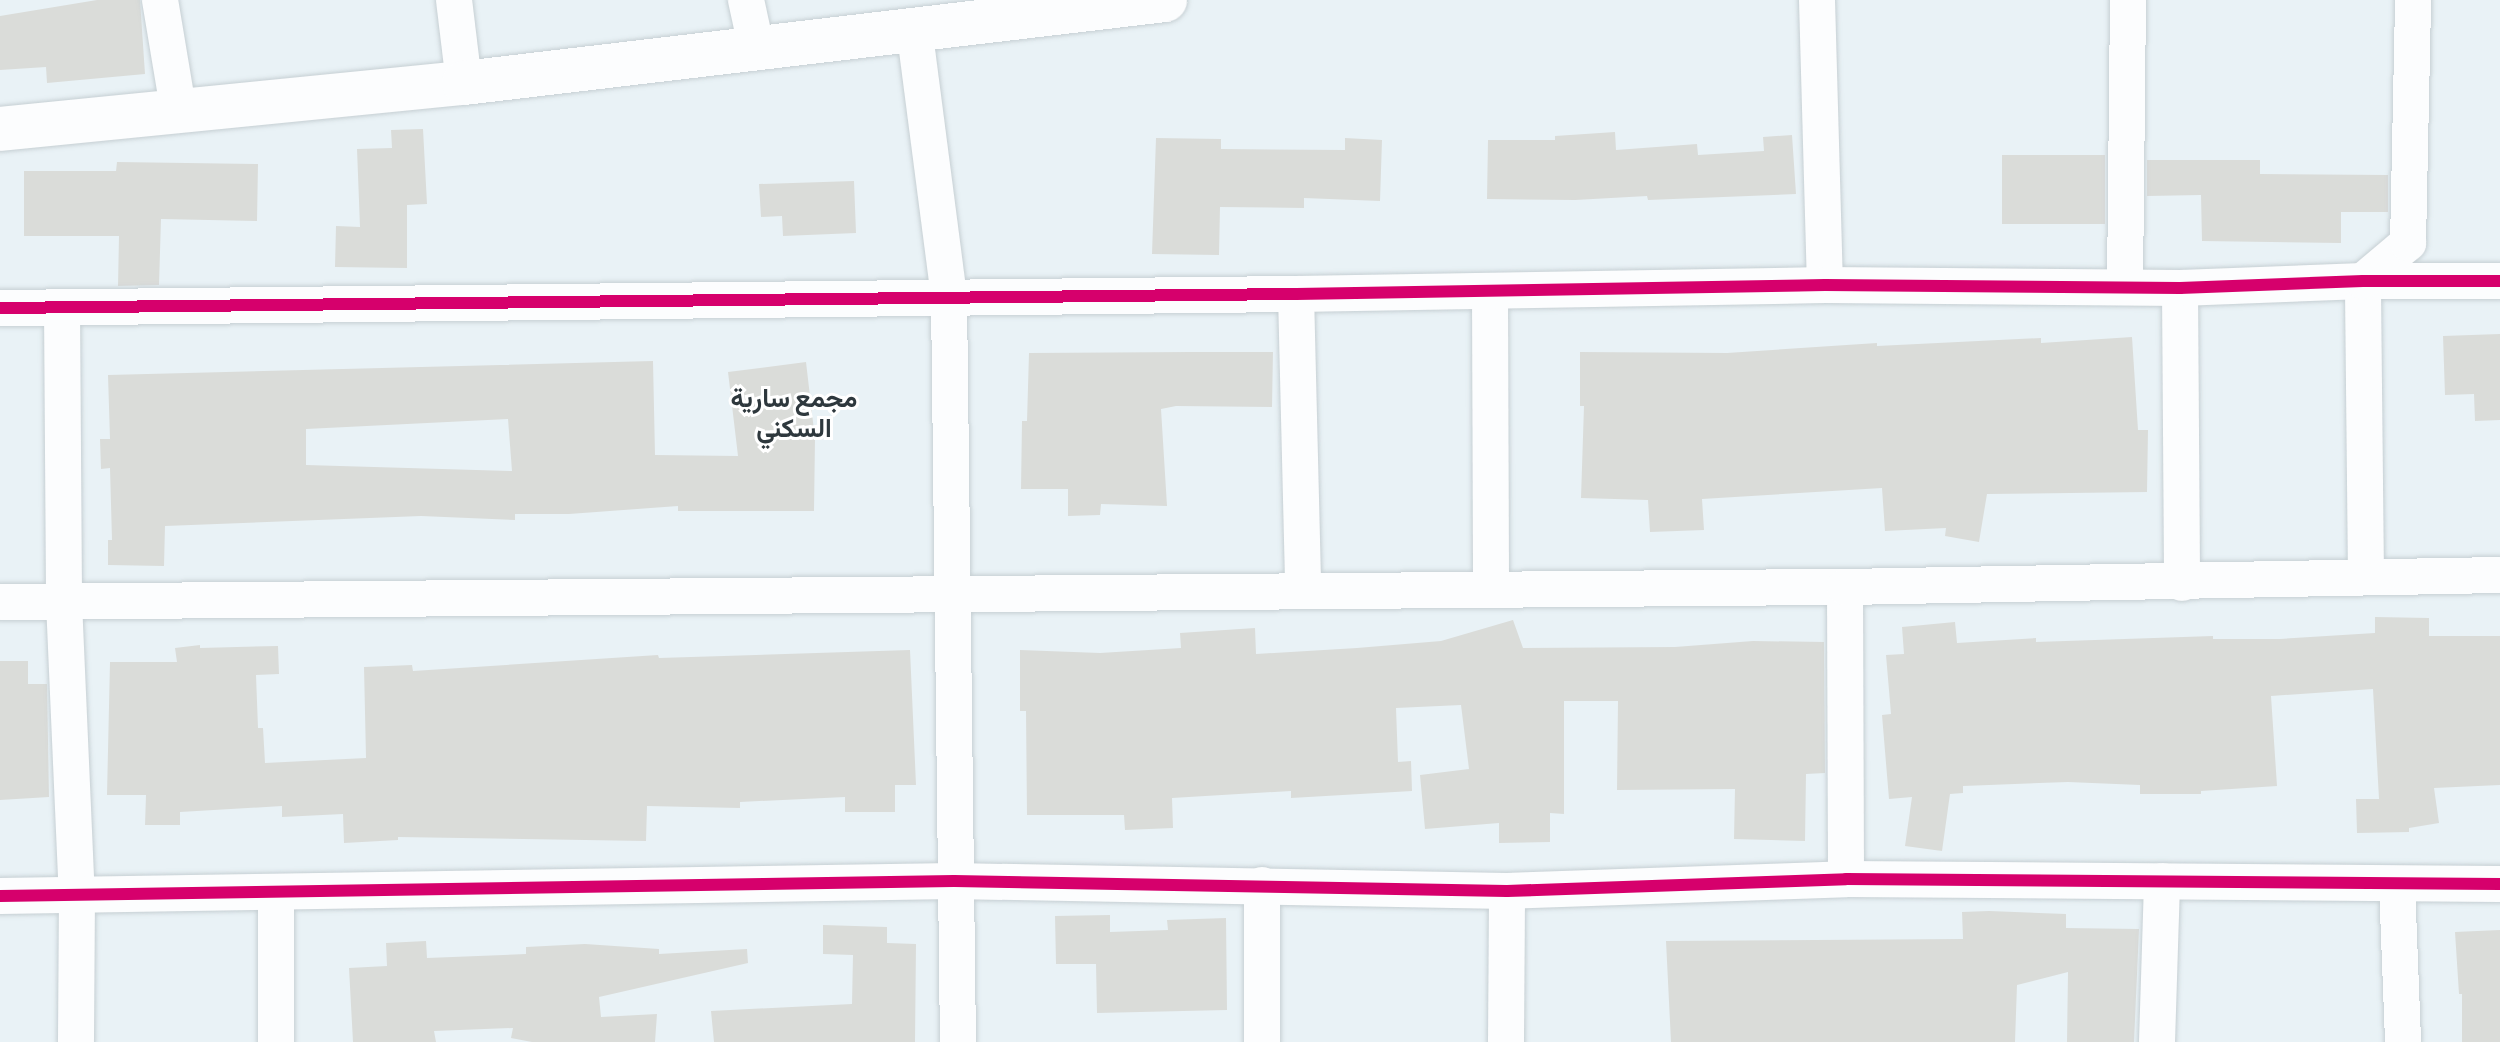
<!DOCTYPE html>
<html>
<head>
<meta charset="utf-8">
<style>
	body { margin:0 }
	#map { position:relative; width:2500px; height:1042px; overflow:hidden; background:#e9f2f6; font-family:Bitter,Vazirmatn,serif }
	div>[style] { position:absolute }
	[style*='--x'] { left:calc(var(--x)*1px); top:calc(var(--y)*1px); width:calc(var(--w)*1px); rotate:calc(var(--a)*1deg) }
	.building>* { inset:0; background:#dadcd9; transform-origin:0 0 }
	.roads { filter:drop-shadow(0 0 2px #c6cfd3) drop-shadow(0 0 2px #c6cfd3) }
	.street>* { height:36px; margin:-18px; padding:0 18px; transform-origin:18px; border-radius:18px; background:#fcfdfe }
	.secondary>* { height:44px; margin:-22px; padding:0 22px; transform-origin:22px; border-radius:22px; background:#fcfdfe }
	.cycleway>* { height:12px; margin:-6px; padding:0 6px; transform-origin:6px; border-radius:6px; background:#d6006c }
	span { translate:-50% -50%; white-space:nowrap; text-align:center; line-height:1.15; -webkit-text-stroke:6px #fff; paint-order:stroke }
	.neighbourhood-label { font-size:26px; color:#2e383d; font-weight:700 }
</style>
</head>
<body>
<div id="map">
	<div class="building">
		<div style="clip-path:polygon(97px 0,140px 0,145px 74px,47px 83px,46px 67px,0 70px,0 16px)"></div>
		<div style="clip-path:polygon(423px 129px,427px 204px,407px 205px,407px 268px,335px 267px,336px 226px,360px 227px,357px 149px,392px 148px,391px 130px)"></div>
		<div style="clip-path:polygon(1615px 132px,1616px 150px,1697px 144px,1698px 155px,1764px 151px,1763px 137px,1792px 135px,1796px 194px,1648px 200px,1647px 196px,1575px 200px,1487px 199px,1488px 140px,1555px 140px,1555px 136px)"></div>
		<div style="clip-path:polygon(1156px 138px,1221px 139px,1221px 149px,1345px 150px,1345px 138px,1382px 140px,1380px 201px,1304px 198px,1304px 208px,1220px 207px,1219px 255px,1152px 254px)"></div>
		<div style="left:2105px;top:155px;width:69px;height:103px;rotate:90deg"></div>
		<div style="clip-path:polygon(2147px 160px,2260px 160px,2260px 174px,2388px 175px,2388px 212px,2341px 212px,2341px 243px,2202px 241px,2201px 195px,2147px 196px)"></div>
		<div style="clip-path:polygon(117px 162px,258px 164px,257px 221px,161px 219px,159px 285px,118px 286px,119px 236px,24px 236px,24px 171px,116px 171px)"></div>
		<div style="clip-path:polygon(854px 181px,856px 233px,783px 236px,782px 216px,761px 217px,759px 184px)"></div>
		<div style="clip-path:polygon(2500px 334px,2500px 420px,2475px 421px,2474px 394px,2445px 395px,2443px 336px)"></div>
		<div style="clip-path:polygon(2132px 337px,2138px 430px,2148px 430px,2147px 492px,1987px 494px,1979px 542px,1945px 536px,1946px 528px,1885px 531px,1882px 488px,1702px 499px,1704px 530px,1650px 532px,1648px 500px,1581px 498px,1584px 406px,1580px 406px,1580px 352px,1727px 353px,1877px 343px,1877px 346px,2041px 338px,2041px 343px)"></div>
		<div style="clip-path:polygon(1190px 352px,1273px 352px,1272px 407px,1176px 406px,1161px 409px,1167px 506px,1101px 504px,1100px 515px,1068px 516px,1068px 489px,1021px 489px,1022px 421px,1027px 421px,1029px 353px)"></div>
		<div style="clip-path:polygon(evenodd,653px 361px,655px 455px,738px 456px,728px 372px,806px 362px,815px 439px,814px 511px,678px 511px,678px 506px,569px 514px,515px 514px,515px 520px,421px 516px,165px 526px,164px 566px,108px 565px,108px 540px,112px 540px,110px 468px,101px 469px,100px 439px,110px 439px,108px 375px,653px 361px,508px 419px,512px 471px,306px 465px,306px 429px,508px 419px)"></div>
		<div style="clip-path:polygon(2375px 617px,2429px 618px,2429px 636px,2500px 636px,2500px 785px,2434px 788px,2439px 823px,2409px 828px,2409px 832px,2357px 833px,2356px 799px,2379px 799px,2373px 689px,2271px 696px,2277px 786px,2201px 791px,2201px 794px,2140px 794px,2140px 785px,2068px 782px,1963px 786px,1963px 793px,1950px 794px,1942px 851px,1905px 846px,1912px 797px,1889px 799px,1882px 715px,1891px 714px,1886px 655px,1904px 654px,1902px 627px,1955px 622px,1957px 643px,2036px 638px,2036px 642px,2213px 636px,2213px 639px,2280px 639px,2375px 633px)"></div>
		<div style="clip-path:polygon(1513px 620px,1523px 648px,1675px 647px,1753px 641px,1824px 642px,1825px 773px,1806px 774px,1805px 841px,1734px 839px,1735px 789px,1617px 790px,1618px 701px,1564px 701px,1564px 814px,1550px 813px,1550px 842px,1499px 843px,1499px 823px,1425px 829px,1420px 775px,1469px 769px,1461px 705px,1396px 708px,1398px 762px,1411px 761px,1412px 791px,1291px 798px,1291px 791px,1172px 798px,1173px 828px,1125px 830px,1124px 815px,1027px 815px,1026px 711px,1020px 711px,1020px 650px,1100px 653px,1181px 648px,1180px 633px,1255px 628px,1256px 654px,1357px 648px,1441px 641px)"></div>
		<div style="clip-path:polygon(200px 645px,200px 648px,278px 646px,279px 674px,256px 675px,258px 728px,263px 728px,265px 763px,366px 758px,364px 667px,412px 665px,413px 671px,658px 655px,659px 658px,910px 650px,916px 785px,895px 785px,895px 812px,845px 812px,845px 797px,740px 802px,740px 808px,647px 806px,646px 841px,398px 837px,398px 840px,344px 843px,343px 814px,282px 817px,282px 806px,180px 812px,180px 825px,145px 825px,146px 795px,107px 795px,110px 662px,177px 662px,175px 648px)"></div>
		<div style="clip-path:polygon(0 661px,28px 661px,28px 684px,47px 684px,49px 797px,0 800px)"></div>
		<div style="clip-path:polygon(1989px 911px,2066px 914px,2066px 928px,2139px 929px,2134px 1042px,2067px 1042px,2068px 972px,2017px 985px,2015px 1042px,1671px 1042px,1666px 941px,1963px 939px,1962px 912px)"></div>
		<div style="clip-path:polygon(1110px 915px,1110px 932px,1168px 930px,1167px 920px,1226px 918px,1227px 1010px,1097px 1013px,1096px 964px,1056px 964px,1055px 916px)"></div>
		<div style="clip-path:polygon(823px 925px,887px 927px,887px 943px,916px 944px,915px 1042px,714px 1042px,711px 1011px,852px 1004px,853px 955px,823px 954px)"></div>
		<div style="clip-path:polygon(2500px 930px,2500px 1042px,2462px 1042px,2462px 994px,2459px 994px,2455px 932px)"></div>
		<div style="clip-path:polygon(426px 941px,427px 958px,526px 954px,526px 947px,585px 944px,659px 949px,659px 954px,747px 949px,748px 963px,599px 997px,601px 1017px,657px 1014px,655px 1042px,532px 1042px,511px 1038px,513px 1028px,434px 1031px,436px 1042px,353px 1042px,349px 968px,387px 966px,386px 943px)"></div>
	</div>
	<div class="roads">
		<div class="street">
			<div style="--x:160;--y:0;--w:115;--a:80.5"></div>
			<div style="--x:454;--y:0;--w:84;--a:83.1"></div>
			<div style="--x:746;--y:0;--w:47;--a:77.7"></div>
			<div style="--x:1817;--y:0;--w:285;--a:88.4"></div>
			<div style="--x:914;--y:27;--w:273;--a:82.6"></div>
			<div style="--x:949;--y:298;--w:744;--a:89.31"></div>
			<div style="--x:2125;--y:286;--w:286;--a:-89.4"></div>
			<div style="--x:2180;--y:288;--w:295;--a:89.6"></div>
			<div style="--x:1490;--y:291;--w:296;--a:89.8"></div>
			<div style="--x:1296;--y:294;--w:295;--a:88.6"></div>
			<div style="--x:0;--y:308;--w:1296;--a:-0.62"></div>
			<div style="--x:1296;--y:294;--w:529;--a:-0.97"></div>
			<div style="--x:1825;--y:285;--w:355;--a:0.5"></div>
			<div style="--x:2180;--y:288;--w:183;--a:-2.2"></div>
			<div style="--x:2363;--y:281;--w:137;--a:0"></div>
			<div style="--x:62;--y:308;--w:294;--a:89.6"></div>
			<div style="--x:64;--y:602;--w:294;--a:87.5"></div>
			<div style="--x:77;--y:896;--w:146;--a:90.4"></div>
			<div style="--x:2366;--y:577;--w:296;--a:-90.6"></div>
			<div style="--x:2363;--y:281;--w:59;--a:-40.2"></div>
			<div style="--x:2408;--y:243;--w:243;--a:-88.8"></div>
			<div style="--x:1845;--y:587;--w:292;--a:89.8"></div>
			<div style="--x:0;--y:602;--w:1845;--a:-0.47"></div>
			<div style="--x:1845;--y:587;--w:655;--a:-1.05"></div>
			<div style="--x:2397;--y:884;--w:158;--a:87.8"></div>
			<div style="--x:0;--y:896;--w:954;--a:-0.9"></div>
			<div style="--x:954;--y:881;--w:553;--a:1.04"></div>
			<div style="--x:1507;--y:891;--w:339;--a:-2"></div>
			<div style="--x:1846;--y:879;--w:654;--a:0.44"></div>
			<div style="--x:276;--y:1042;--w:150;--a:-90"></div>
			<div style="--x:1262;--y:1042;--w:157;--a:-90"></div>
			<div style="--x:1506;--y:1042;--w:151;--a:-89.6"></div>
			<div style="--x:2157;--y:1042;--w:161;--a:-88.2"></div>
		</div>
		<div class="secondary">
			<div style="--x:0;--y:129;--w:466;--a:-5.7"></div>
			<div style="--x:464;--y:83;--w:706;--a:-6.75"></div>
		</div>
	</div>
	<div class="cycleway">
		<div style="--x:0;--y:308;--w:1296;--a:-0.62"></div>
		<div style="--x:1296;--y:294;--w:529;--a:-0.97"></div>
		<div style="--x:1825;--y:285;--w:355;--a:0.5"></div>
		<div style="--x:2180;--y:288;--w:183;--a:-2.2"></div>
		<div style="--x:2363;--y:281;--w:137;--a:0"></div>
		<div style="--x:0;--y:896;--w:954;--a:-0.9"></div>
		<div style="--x:954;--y:881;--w:553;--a:1.04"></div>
		<div style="--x:1507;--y:891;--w:339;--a:-2"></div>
		<div style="--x:1846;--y:879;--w:654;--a:0.44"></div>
	</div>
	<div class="neighbourhood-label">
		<span style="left:794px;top:414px">مجمع سارية<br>السكني</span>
	</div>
</div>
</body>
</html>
